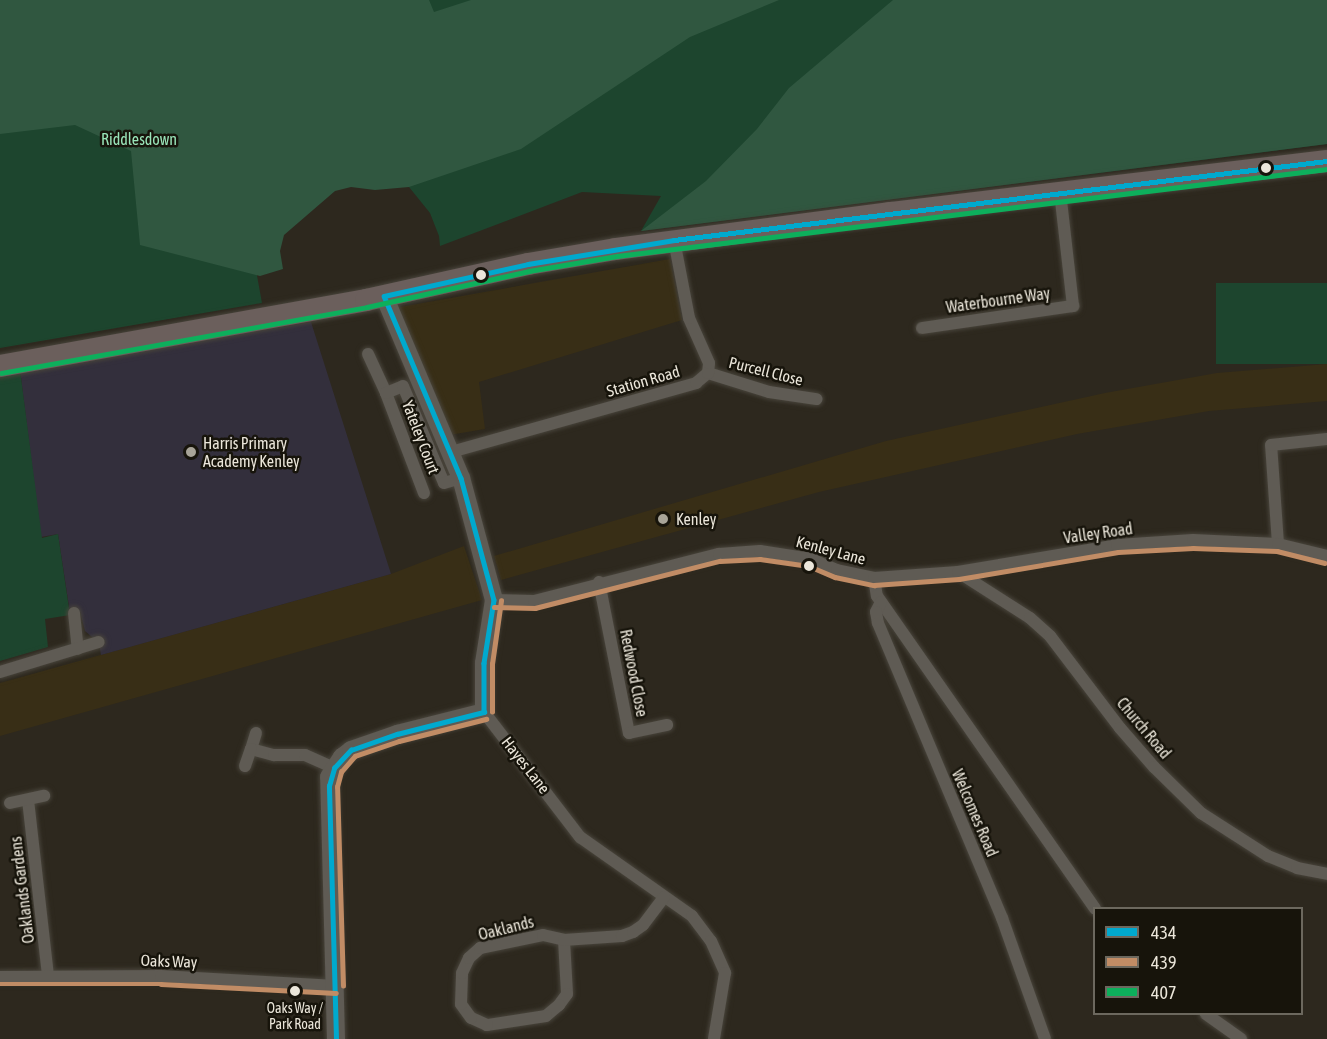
<!DOCTYPE html>
<html>
<head>
<meta charset="utf-8">
<style>
	body { margin:0 }
	#map { position:relative; width:1327px; height:1039px; overflow:hidden; background:#2d281e; font-family:"Asap Condensed",sans-serif }
	div>[style] { position:absolute }
	[style*='--x'] { left:calc(var(--x)*1px); top:calc(var(--y)*1px); width:calc(var(--w)*1px); rotate:calc(var(--a)*1deg) }
	.built>* { inset:0; background:#382e16 }
	.education>* { inset:0; background:#332f3c }
	.green>* { inset:0; background:#1d452e; transform-origin:0 0 }
	.forest>* { inset:0; background:#305740 }
	.roads { filter:drop-shadow(0 0 2px #48443b) drop-shadow(0 0 2px #48443b) }
	.street>* { height:12px; margin:-6px; padding:0 6px; transform-origin:6px; border-radius:6px; background:#5f5b54 }
	.secondary>* { height:18px; margin:-9px; padding:0 9px; transform-origin:9px; border-radius:9px; background:#5f5b54 }
	.highway>* { height:22px; margin:-11px; padding:0 11px; transform-origin:11px; border-radius:11px; background:#6b5f5c }
	.bus-1>* { height:4.5px; margin:-2.25px; padding:0 2.25px; transform-origin:2.25px; border-radius:2.25px; background:#00a9ce }
	.bus-2>* { height:4.5px; margin:-2.25px; padding:0 2.25px; transform-origin:2.25px; border-radius:2.25px; background:#c18c65 }
	.bus-3>* { height:4.5px; margin:-2.25px; padding:0 2.25px; transform-origin:2.25px; border-radius:2.25px; background:#0daf5c }
	.dots>* { width:16px; height:16px; translate:-50% -50%; box-sizing:border-box; border:3px solid #17140b; border-radius:50% }
	span { translate:-50% -50%; white-space:nowrap; text-align:center; line-height:1.15; -webkit-text-stroke:5px #17140b; paint-order:stroke }
	.bus-label { font-size:14px; color:#ebe6da }
	.park-label { font-size:16px; color:#99e4b9 }
	.street-label { font-size:16px; color:#ebe6da }
	.poi-label { font-size:16px; color:#ebe6da }
	.left { translate:0 -50%; text-align:left }
	.legend { position:absolute; left:1093px; top:907px; width:210px; height:108px; box-sizing:border-box; background:#17140b; border:2px solid #6c685e; margin:0; padding:8px 10px; list-style:none; font-size:18px; color:#ebe6da }
	.legend li { display:flex; align-items:center; gap:12px; height:30px }
	.legend b { width:30px; border:2px solid #6c685e }
</style>
</head>
<body>
<div id="map">
	<div class="built">
		<div style="clip-path:polygon(670px 259px,682px 320px,479px 382px,485px 429px,449px 435px,389px 309px)"></div>
		<div style="clip-path:polygon(1327px 364px,1327px 401px,1209px 411px,1077px 434px,819px 492px,501px 580px,494px 556px,886px 441px,1105px 393px,1217px 373px)"></div>
		<div style="clip-path:polygon(464px 546px,482px 600px,0 736px,0 683px,391px 574px)"></div>
	</div>
	<div class="education">
		<div style="clip-path:polygon(311px 322px,391px 574px,101px 655px,98px 638px,92px 637px,85px 631px,80px 612px,70px 613px,58px 534px,41px 537px,20px 370px)"></div>
	</div>
	<div class="green">
		<div style="clip-path:polygon(0 0,1327px 0,1327px 144px,641px 231px,661px 196px,582px 192px,440px 246px,439px 236px,430px 213px,409px 187px,394px 175px,345px 148px,256px 270px,262px 303px,0 348px)"></div>
		<div style="left:1327px;top:283px;width:81px;height:111px;rotate:90deg"></div>
		<div style="clip-path:polygon(20px 370px,42px 538px,58px 534px,70px 615px,45px 619px,48px 647px,0 661px,0 373px)"></div>
	</div>
	<div class="forest">
		<div style="clip-path:polygon(0 0,429px 0,434px 12px,471px 0,779px 0,690px 37px,521px 149px,409px 187px,375px 190px,351px 187px,335px 191px,284px 235px,280px 251px,283px 269px,260px 276px,140px 245px,131px 151px,75px 125px,0 134px)"></div>
		<div style="clip-path:polygon(893px 0,1327px 0,1327px 144px,641px 231px,706px 181px,757px 129px,789px 88px)"></div>
	</div>
	<div class="roads">
		<div class="street">
			<div style="--x:922;--y:328;--w:153;--a:-8.3"></div>
			<div style="--x:1073;--y:306;--w:115;--a:-96.5"></div>
			<div style="--x:368;--y:354;--w:43;--a:65.2"></div>
			<div style="--x:386;--y:393;--w:107;--a:69.2"></div>
			<div style="--x:708;--y:373;--w:64;--a:17.3"></div>
			<div style="--x:769;--y:392;--w:48;--a:8.5"></div>
			<div style="--x:386;--y:393;--w:18;--a:-22"></div>
			<div style="--x:403;--y:386;--w:105;--a:67.1"></div>
			<div style="--x:444;--y:483;--w:18;--a:-16"></div>
			<div style="--x:451;--y:452;--w:255;--a:-15.7"></div>
			<div style="--x:696;--y:383;--w:16;--a:-40"></div>
			<div style="--x:708;--y:373;--w:10;--a:-84"></div>
			<div style="--x:709;--y:363;--w:49;--a:-114"></div>
			<div style="--x:689;--y:318;--w:79;--a:-100.9"></div>
			<div style="--x:1278;--y:544;--w:99;--a:-94"></div>
			<div style="--x:1271;--y:445;--w:56;--a:-6.1"></div>
			<div style="--x:958;--y:572;--w:85;--a:32.6"></div>
			<div style="--x:1030;--y:618;--w:27;--a:42"></div>
			<div style="--x:1050;--y:636;--w:116;--a:52.7"></div>
			<div style="--x:1120;--y:728;--w:52;--a:48.9"></div>
			<div style="--x:1154;--y:767;--w:66;--a:44.4"></div>
			<div style="--x:1201;--y:813;--w:80;--a:32.7"></div>
			<div style="--x:1268;--y:856;--w:31;--a:22"></div>
			<div style="--x:1297;--y:868;--w:31;--a:11"></div>
			<div style="--x:874;--y:578;--w:18;--a:81"></div>
			<div style="--x:877;--y:596;--w:381;--a:55.1"></div>
			<div style="--x:599;--y:582;--w:154;--a:78.8"></div>
			<div style="--x:629;--y:733;--w:39;--a:-12"></div>
			<div style="--x:494;--y:600;--w:40;--a:1.4"></div>
			<div style="--x:534;--y:601;--w:191;--a:-14.3"></div>
			<div style="--x:719;--y:554;--w:41;--a:-4.2"></div>
			<div style="--x:760;--y:551;--w:52;--a:8.9"></div>
			<div style="--x:811;--y:559;--w:28;--a:23"></div>
			<div style="--x:837;--y:570;--w:38;--a:12"></div>
			<div style="--x:874;--y:578;--w:84;--a:-4.1"></div>
			<div style="--x:958;--y:572;--w:161;--a:-9.6"></div>
			<div style="--x:1117;--y:545;--w:76;--a:-3.8"></div>
			<div style="--x:1193;--y:540;--w:85;--a:2.7"></div>
			<div style="--x:1278;--y:544;--w:50;--a:13.8"></div>
			<div style="--x:881;--y:602;--w:11;--a:117"></div>
			<div style="--x:876;--y:612;--w:11;--a:80"></div>
			<div style="--x:878;--y:623;--w:320;--a:67.2"></div>
			<div style="--x:1002;--y:918;--w:128;--a:70.4"></div>
			<div style="--x:74;--y:613;--w:36;--a:84"></div>
			<div style="--x:0;--y:672;--w:103;--a:-16.9"></div>
			<div style="--x:484;--y:712;--w:158;--a:52.5"></div>
			<div style="--x:580;--y:837;--w:137;--a:35.2"></div>
			<div style="--x:692;--y:916;--w:31;--a:53"></div>
			<div style="--x:711;--y:941;--w:35;--a:66"></div>
			<div style="--x:725;--y:973;--w:67;--a:99.5"></div>
			<div style="--x:256;--y:733;--w:17;--a:107"></div>
			<div style="--x:251;--y:749;--w:24;--a:15"></div>
			<div style="--x:274;--y:755;--w:31;--a:0"></div>
			<div style="--x:305;--y:755;--w:32;--a:24"></div>
			<div style="--x:245;--y:766;--w:18;--a:-71"></div>
			<div style="--x:28;--y:800;--w:177;--a:83.5"></div>
			<div style="--x:10;--y:803;--w:35;--a:-12"></div>
			<div style="--x:564;--y:940;--w:54;--a:86.8"></div>
			<div style="--x:567;--y:994;--w:14;--a:126"></div>
			<div style="--x:559;--y:1005;--w:17;--a:140"></div>
			<div style="--x:546;--y:1016;--w:60;--a:171.3"></div>
			<div style="--x:487;--y:1025;--w:17;--a:-156"></div>
			<div style="--x:471;--y:1018;--w:17;--a:-126"></div>
			<div style="--x:461;--y:1004;--w:31;--a:-88"></div>
			<div style="--x:462;--y:973;--w:17;--a:-65"></div>
			<div style="--x:469;--y:958;--w:15;--a:-42"></div>
			<div style="--x:480;--y:948;--w:64;--a:-11.7"></div>
			<div style="--x:543;--y:935;--w:22;--a:13"></div>
			<div style="--x:564;--y:940;--w:58;--a:-3.9"></div>
			<div style="--x:622;--y:936;--w:12;--a:-20"></div>
			<div style="--x:633;--y:932;--w:12;--a:-35"></div>
			<div style="--x:643;--y:925;--w:35;--a:-53"></div>
			<div style="--x:0;--y:977;--w:161;--a:-0.4"></div>
			<div style="--x:161;--y:976;--w:175;--a:3.3"></div>
			<div style="--x:1206;--y:1014;--w:43;--a:35.5"></div>
		</div>
		<div class="secondary">
			<div style="--x:336;--y:1039;--w:262;--a:-91.5"></div>
			<div style="--x:329;--y:777;--w:24;--a:-57"></div>
			<div style="--x:342;--y:757;--w:11;--a:-38"></div>
			<div style="--x:351;--y:750;--w:49;--a:-19.2"></div>
			<div style="--x:397;--y:734;--w:90;--a:-14.2"></div>
			<div style="--x:484;--y:712;--w:49;--a:-90"></div>
			<div style="--x:484;--y:663;--w:64;--a:-81"></div>
			<div style="--x:494;--y:600;--w:126;--a:-105.1"></div>
			<div style="--x:461;--y:478;--w:198;--a:-112.9"></div>
		</div>
		<div class="highway">
			<div style="--x:0;--y:366;--w:372;--a:-10.2"></div>
			<div style="--x:366;--y:300;--w:166;--a:-12.5"></div>
			<div style="--x:528;--y:264;--w:89;--a:-9.7"></div>
			<div style="--x:616;--y:249;--w:276;--a:-7.5"></div>
			<div style="--x:890;--y:213;--w:440;--a:-6.8"></div>
		</div>
	</div>
	<div class="bus-1">
		<div style="--x:384;--y:296;--w:148;--a:-12.5"></div>
		<div style="--x:528;--y:264;--w:148;--a:-9.3"></div>
		<div style="--x:674;--y:240;--w:658;--a:-6.9"></div>
		<div style="--x:384;--y:296;--w:198;--a:67.1"></div>
		<div style="--x:461;--y:478;--w:126;--a:74.9"></div>
		<div style="--x:494;--y:600;--w:64;--a:99"></div>
		<div style="--x:484;--y:663;--w:49;--a:90"></div>
		<div style="--x:336;--y:1039;--w:253;--a:-91.6"></div>
		<div style="--x:329;--y:786;--w:19;--a:-74"></div>
		<div style="--x:334;--y:768;--w:25;--a:-47"></div>
		<div style="--x:351;--y:750;--w:49;--a:-19.2"></div>
		<div style="--x:397;--y:734;--w:90;--a:-14.2"></div>
	</div>
	<div class="bus-2">
		<div style="--x:494;--y:607;--w:41;--a:1.4"></div>
		<div style="--x:535;--y:608;--w:191;--a:-14.3"></div>
		<div style="--x:720;--y:561;--w:40;--a:-2.9"></div>
		<div style="--x:760;--y:559;--w:49;--a:8.1"></div>
		<div style="--x:809;--y:566;--w:28;--a:23"></div>
		<div style="--x:835;--y:577;--w:40;--a:12"></div>
		<div style="--x:874;--y:585;--w:85;--a:-4"></div>
		<div style="--x:959;--y:579;--w:161;--a:-9.6"></div>
		<div style="--x:1118;--y:552;--w:75;--a:-3.1"></div>
		<div style="--x:1193;--y:548;--w:84;--a:2"></div>
		<div style="--x:1277;--y:551;--w:49;--a:14"></div>
		<div style="--x:492;--y:712;--w:48;--a:-90"></div>
		<div style="--x:492;--y:664;--w:64;--a:-81.9"></div>
		<div style="--x:0;--y:984;--w:161;--a:0"></div>
		<div style="--x:161;--y:984;--w:175;--a:2.9"></div>
		<div style="--x:343;--y:986;--w:199;--a:-91.7"></div>
		<div style="--x:337;--y:787;--w:16;--a:-75"></div>
		<div style="--x:341;--y:772;--w:21;--a:-49"></div>
		<div style="--x:355;--y:756;--w:46;--a:-18.8"></div>
		<div style="--x:399;--y:741;--w:90;--a:-14.2"></div>
	</div>
	<div class="bus-3">
		<div style="--x:1;--y:373;--w:372;--a:-10.2"></div>
		<div style="--x:367;--y:307;--w:166;--a:-12.5"></div>
		<div style="--x:529;--y:271;--w:89;--a:-9.7"></div>
		<div style="--x:617;--y:256;--w:715;--a:-6.99"></div>
	</div>
	<div class="dots">
		<div style="left:1266px;top:168px;background:#ebe6da"></div>
		<div style="left:481px;top:275px;background:#ebe6da"></div>
		<div style="left:191px;top:452px;background:#a8a498"></div>
		<div style="left:663px;top:519px;background:#a8a498"></div>
		<div style="left:809px;top:566px;background:#ebe6da"></div>
		<div style="left:295px;top:991px;background:#ebe6da"></div>
	</div>
	<div class="bus-label">
		<span style="left:295px;top:1016px">Oaks Way /<br>Park Road</span>
	</div>
	<div class="park-label">
		<span style="left:139px;top:139px">Riddlesdown</span>
	</div>
	<div class="street-label">
		<span style="left:998px;top:300px;rotate:-8deg">Waterbourne Way</span>
		<span style="left:766px;top:371px;rotate:14deg">Purcell Close</span>
		<span style="left:643px;top:381px;rotate:-16deg">Station Road</span>
		<span style="left:421px;top:437px;rotate:69deg">Yateley Court</span>
		<span style="left:1098px;top:533px;rotate:-8deg">Valley Road</span>
		<span style="left:831px;top:550px;rotate:15deg">Kenley Lane</span>
		<span style="left:634px;top:673px;rotate:79deg">Redwood Close</span>
		<span style="left:1144px;top:728px;rotate:50deg">Church Road</span>
		<span style="left:526px;top:765px;rotate:52deg">Hayes Lane</span>
		<span style="left:975px;top:813px;rotate:67deg">Welcomes Road</span>
		<span style="left:22px;top:890px;rotate:-97deg">Oaklands Gardens</span>
		<span style="left:506px;top:928px;rotate:-14deg">Oaklands</span>
		<span style="left:169px;top:961px;rotate:2deg">Oaks Way</span>
	</div>
	<div class="poi-label">
		<span class="left" style="left:203px;top:452px">Harris Primary<br>Academy Kenley</span>
		<span class="left" style="left:676px;top:519px">Kenley</span>
	</div>
	<ul class="legend">
	<li><b style="height:8px;background:#00a9ce"></b>434</li>
	<li><b style="height:8px;background:#c18c65"></b>439</li>
	<li><b style="height:8px;background:#0daf5c"></b>407</li>
	</ul>
</div>
</body>
</html>
